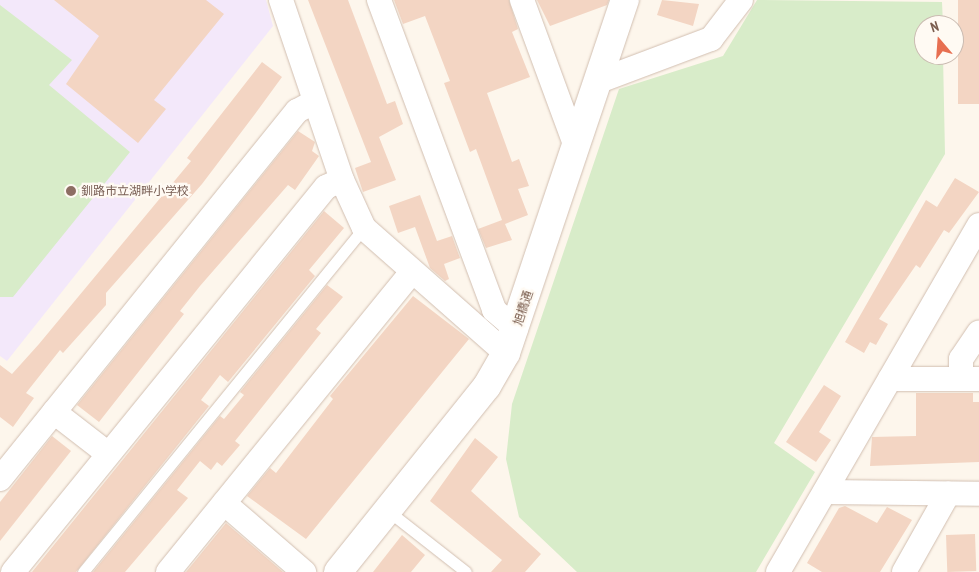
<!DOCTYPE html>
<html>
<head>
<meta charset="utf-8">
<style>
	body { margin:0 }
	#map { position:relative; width:979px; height:572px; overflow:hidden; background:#fdf6ec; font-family:"PT Sans Narrow","Noto Sans JP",sans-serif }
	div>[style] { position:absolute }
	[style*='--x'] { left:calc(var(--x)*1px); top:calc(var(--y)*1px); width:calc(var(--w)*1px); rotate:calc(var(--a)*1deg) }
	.education>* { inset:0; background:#f3e8fa }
	.green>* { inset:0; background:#d8ecc9 }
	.building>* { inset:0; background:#f3d5c3; transform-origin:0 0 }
	.roads { filter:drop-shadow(0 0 1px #d1beb0) drop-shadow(0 0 1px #d1beb0) }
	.service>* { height:11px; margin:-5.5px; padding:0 5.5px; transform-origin:5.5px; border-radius:5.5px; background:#fff }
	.minor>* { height:24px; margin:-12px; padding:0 12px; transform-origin:12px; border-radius:12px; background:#fff }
	.tertiary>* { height:28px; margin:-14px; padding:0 14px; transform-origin:14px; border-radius:14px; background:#fff }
	.dots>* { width:14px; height:14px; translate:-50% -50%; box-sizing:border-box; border:2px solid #fffaf3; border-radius:50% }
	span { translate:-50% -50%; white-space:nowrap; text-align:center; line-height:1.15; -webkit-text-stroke:4.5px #fffaf3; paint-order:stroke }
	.education-label { font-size:12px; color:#785e54 }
	.left { translate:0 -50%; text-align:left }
	.street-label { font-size:12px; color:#7a5c4d }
	.north { position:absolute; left:914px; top:15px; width:50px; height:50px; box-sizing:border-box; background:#fffaf3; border:1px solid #cabbb1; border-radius:50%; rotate:342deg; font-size:14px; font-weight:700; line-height:20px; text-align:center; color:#7a5c4d }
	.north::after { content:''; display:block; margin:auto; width:18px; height:22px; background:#e76f51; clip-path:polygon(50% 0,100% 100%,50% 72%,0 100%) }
</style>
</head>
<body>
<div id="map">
	<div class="education">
		<div style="clip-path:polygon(0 0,266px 0,273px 26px,7px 361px,0 356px)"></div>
	</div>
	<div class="green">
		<div style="clip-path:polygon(757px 0,942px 2px,943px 25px,924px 25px,924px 55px,943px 55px,945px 154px,774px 443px,815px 472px,756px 572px,577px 572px,519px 517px,506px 459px,512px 404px,619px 89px,723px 56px)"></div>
		<div style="clip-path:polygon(0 5px,72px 60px,49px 85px,130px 152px,13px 297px,0 297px)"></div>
	</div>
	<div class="building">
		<div style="clip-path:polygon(54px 0,206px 0,224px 14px,154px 100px,166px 109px,138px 143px,66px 84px,99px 36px)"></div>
		<div style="clip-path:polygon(308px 0,348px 0,387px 104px,395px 101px,403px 124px,379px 137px,396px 180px,363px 192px,355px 168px,371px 162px)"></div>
		<div style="clip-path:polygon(394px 0,509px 0,518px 29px,512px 32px,530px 77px,487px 93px,512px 162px,519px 159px,529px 186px,518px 189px,528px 215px,505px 224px,512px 240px,486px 248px,478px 229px,502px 220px,476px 149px,470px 152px,444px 83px,450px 81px,425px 16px,403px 24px)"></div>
		<div style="clip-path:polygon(537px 0,609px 0,607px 5px,550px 26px)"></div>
		<div style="clip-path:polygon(662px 0,699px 4px,693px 26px,657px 15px)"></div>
		<div style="left:958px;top:0;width:21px;height:104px"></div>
		<div style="clip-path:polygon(262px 62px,282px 77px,255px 114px,202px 184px,106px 293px,106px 305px,63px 353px,60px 350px,26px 393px,34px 398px,13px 427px,0 417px,0 365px,12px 374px,39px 344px,191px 161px,187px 158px)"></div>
		<div style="clip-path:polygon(298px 131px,315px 142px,312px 151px,319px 156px,295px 190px,288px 185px,200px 286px,180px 311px,184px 314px,99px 422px,77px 405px)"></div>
		<div style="clip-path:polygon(955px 178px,979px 192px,949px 233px,944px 230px,920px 268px,916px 265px,879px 319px,888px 324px,876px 345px,870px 342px,864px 353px,845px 342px,926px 200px,937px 207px)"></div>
		<div style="clip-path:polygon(420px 195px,437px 241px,452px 236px,460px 258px,444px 264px,449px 279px,445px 281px,430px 268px,415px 227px,398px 233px,389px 206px)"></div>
		<div style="clip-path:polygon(324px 211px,344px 228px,309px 270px,315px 276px,228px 382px,220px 375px,201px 400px,209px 406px,76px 572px,32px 572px)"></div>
		<div style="clip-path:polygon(327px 285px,343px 297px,316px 329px,321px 333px,235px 441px,240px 445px,222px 466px,217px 462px,211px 470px,200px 461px,177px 490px,188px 498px,125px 572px,93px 572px,220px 416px,224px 419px,244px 395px,240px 392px)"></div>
		<div style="clip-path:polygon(413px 296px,469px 339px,306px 539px,247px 496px,270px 468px,276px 473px,333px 399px,330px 396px)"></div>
		<div style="clip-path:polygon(824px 385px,841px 396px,819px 432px,831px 440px,816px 462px,786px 442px)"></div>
		<div style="clip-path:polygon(916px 393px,973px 393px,973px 402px,979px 402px,979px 462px,870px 466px,872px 437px,916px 436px)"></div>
		<div style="clip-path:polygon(52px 436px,71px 451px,0 541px,0 502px)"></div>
		<div style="clip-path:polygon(475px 438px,498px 457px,471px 491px,541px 554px,525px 572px,491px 572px,502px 560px,430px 501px)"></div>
		<div style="clip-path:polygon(845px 506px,877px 523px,887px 507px,912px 520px,880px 572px,822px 572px,807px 563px,839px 508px)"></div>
		<div style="clip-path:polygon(226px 523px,283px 572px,186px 572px)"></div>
		<div style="left:975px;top:534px;width:37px;height:29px;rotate:88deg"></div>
		<div style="clip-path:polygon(402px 535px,425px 555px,411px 572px,373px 572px)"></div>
	</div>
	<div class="roads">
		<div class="service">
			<div style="--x:387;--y:510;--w:100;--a:38.1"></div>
			<div style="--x:83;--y:572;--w:444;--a:-50.8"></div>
		</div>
		<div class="minor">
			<div style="--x:281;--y:0;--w:190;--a:71.3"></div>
			<div style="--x:342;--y:180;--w:53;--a:65.4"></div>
			<div style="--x:364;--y:228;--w:189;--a:41.4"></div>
			<div style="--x:379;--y:0;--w:331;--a:69.6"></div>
			<div style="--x:494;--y:310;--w:29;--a:41"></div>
			<div style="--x:522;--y:0;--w:157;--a:69.8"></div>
			<div style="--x:599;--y:81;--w:120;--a:-20.6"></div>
			<div style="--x:711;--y:39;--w:49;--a:-52.4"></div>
			<div style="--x:890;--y:379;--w:89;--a:0"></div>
			<div style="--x:961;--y:379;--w:20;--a:-90"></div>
			<div style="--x:961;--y:359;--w:32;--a:-56"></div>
			<div style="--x:54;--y:412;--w:67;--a:37.7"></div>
			<div style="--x:0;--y:479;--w:473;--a:-51.1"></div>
			<div style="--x:297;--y:111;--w:19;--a:-28"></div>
			<div style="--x:826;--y:492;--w:153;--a:0.7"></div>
			<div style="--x:224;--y:503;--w:106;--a:40.8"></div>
			<div style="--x:13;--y:572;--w:496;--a:-50.9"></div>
			<div style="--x:326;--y:187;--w:17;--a:-24"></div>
			<div style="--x:168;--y:572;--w:385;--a:-50.9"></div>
			<div style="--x:778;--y:572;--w:401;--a:-59.9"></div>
			<div style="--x:904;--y:572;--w:90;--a:-60.6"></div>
		</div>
		<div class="tertiary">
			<div style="--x:338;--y:572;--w:238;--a:-51.3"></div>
			<div style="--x:487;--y:386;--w:38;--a:-60"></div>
			<div style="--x:506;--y:353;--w:373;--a:-71.4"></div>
		</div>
	</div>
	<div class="dots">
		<div style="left:71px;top:191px;background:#8d6e63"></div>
	</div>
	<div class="education-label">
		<span class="left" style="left:81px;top:191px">釧路市立湖畔小学校</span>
	</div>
	<div class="street-label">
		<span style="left:523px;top:308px;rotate:-71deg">旭橋通</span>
	</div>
	<div class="north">N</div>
</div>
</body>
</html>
